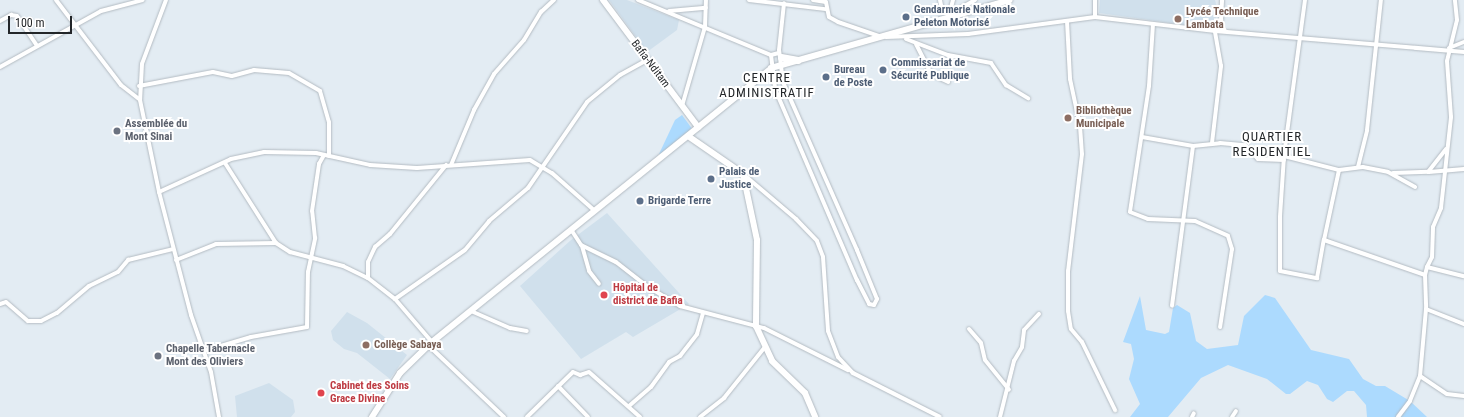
<!DOCTYPE html>
<html>
<head>
<meta charset="utf-8">
<style>
	body { margin:0 }
	#map { position:relative; width:1464px; height:417px; overflow:hidden; background:#e3ecf3; font-family:"Roboto Condensed",sans-serif }
	div>[style] { position:absolute }
	[style*='--x'] { left:calc(var(--x)*1px); top:calc(var(--y)*1px); width:calc(var(--w)*1px); rotate:calc(var(--a)*1deg) }
	.built>* { inset:0; background:#d0e0ec }
	.green>* { inset:0; background:#acdafe }
	.roads { filter:drop-shadow(0 0 1px #b3bbc2) drop-shadow(0 0 1px #b3bbc2) }
	.street>* { height:4px; margin:-2px; padding:0 2px; transform-origin:2px; border-radius:2px; background:#fff }
	.secondary>* { height:6px; margin:-3px; padding:0 3px; transform-origin:3px; border-radius:3px; background:#fff }
	.primary>* { height:7px; margin:-3.5px; padding:0 3.5px; transform-origin:3.5px; border-radius:3.5px; background:#fff }
	.dots>* { width:11px; height:11px; translate:-50% -50%; box-sizing:border-box; border:2px solid #fff; border-radius:50% }
	span { translate:-50% -50%; white-space:nowrap; text-align:center; line-height:1.15; -webkit-text-stroke:4px #fff; paint-order:stroke }
	.service-label { font-size:11px; color:#4e5e75; font-weight:700 }
	.left { translate:0 -50%; text-align:left }
	.education-label { font-size:11px; color:#785e54; font-weight:700 }
	.street-label { font-size:11px; color:#232629 }
	.worship-label { font-size:11px; color:#5b616d; font-weight:700 }
	.health-label { font-size:11px; color:#be3a42; font-weight:700 }
	.quarter-label { font-size:13px; color:#232629; letter-spacing:1px }
	.scale { position:absolute; left:8px; top:16px; width:64px; height:18px; box-sizing:border-box; border:2px solid #232629; border-top:0; padding-left:5px; font-size:12px; line-height:14px; white-space:nowrap; color:#232629; -webkit-text-stroke:3px #fff; paint-order:stroke }
</style>
</head>
<body>
<div id="map">
	<div class="built">
		<div style="clip-path:polygon(609px 0,627px 0,679px 20px,677px 30px,647px 52px)"></div>
		<div style="clip-path:polygon(1100px 0,1215px 0,1218px 11px,1213px 29px,1099px 13px)"></div>
		<div style="clip-path:polygon(607px 213px,689px 304px,633px 337px,626px 332px,581px 359px,520px 286px,571px 240px)"></div>
		<div style="clip-path:polygon(347px 312px,367px 323px,407px 355px,390px 379px,357px 353px,344px 349px,333px 340px,331px 331px)"></div>
		<div style="clip-path:polygon(269px 383px,293px 400px,295px 412px,291px 417px,237px 417px,235px 396px)"></div>
	</div>
	<div class="green">
		<div style="clip-path:polygon(682px 115px,693px 130px,662px 156px,659px 154px,675px 120px)"></div>
		<div style="clip-path:polygon(1265px 295px,1275px 298px,1311px 350px,1349px 359px,1363px 379px,1376px 386px,1385px 386px,1410px 401px,1427px 417px,1367px 417px,1366px 405px,1354px 391px,1347px 391px,1333px 402px,1327px 399px,1318px 385px,1307px 381px,1290px 394px,1286px 394px,1267px 379px,1228px 365px,1201px 378px,1168px 417px,1130px 417px,1140px 404px,1129px 379px,1134px 359px,1131px 344px,1123px 342px,1140px 296px,1146px 330px,1165px 334px,1169px 332px,1173px 308px,1177px 305px,1190px 313px,1196px 341px,1207px 349px,1238px 345px,1244px 316px)"></div>
	</div>
	<div class="roads">
		<div class="street">
			<div style="--x:56;--y:0;--w:107;--a:52.6"></div>
			<div style="--x:121;--y:85;--w:24;--a:38"></div>
			<div style="--x:166;--y:0;--w:68;--a:110.6"></div>
			<div style="--x:142;--y:64;--w:36;--a:93"></div>
			<div style="--x:140;--y:100;--w:94;--a:78.3"></div>
			<div style="--x:159;--y:192;--w:127;--a:75.4"></div>
			<div style="--x:191;--y:315;--w:60;--a:70.7"></div>
			<div style="--x:211;--y:372;--w:46;--a:79.9"></div>
			<div style="--x:638;--y:0;--w:144;--a:22.5"></div>
			<div style="--x:771;--y:55;--w:8;--a:-14"></div>
			<div style="--x:749;--y:0;--w:77;--a:6.8"></div>
			<div style="--x:813;--y:0;--w:13;--a:9"></div>
			<div style="--x:826;--y:2;--w:15;--a:79"></div>
			<div style="--x:829;--y:17;--w:10;--a:29"></div>
			<div style="--x:838;--y:22;--w:43;--a:18.9"></div>
			<div style="--x:940;--y:0;--w:10;--a:79"></div>
			<div style="--x:942;--y:10;--w:9;--a:36"></div>
			<div style="--x:949;--y:15;--w:30;--a:-30"></div>
			<div style="--x:1305;--y:0;--w:157;--a:97.7"></div>
			<div style="--x:1284;--y:156;--w:57;--a:14.3"></div>
			<div style="--x:1339;--y:170;--w:72;--a:102.1"></div>
			<div style="--x:1324;--y:240;--w:107;--a:19.1"></div>
			<div style="--x:1425;--y:275;--w:34;--a:88"></div>
			<div style="--x:1426;--y:309;--w:67;--a:95.1"></div>
			<div style="--x:1420;--y:376;--w:27;--a:112"></div>
			<div style="--x:1410;--y:401;--w:20;--a:127"></div>
			<div style="--x:669;--y:11;--w:37;--a:-5"></div>
			<div style="--x:949;--y:15;--w:16;--a:-75"></div>
			<div style="--x:1095;--y:17;--w:17;--a:-90"></div>
			<div style="--x:0;--y:21;--w:13;--a:-29"></div>
			<div style="--x:11;--y:15;--w:6;--a:9"></div>
			<div style="--x:17;--y:16;--w:36;--a:56"></div>
			<div style="--x:1067;--y:21;--w:58;--a:87"></div>
			<div style="--x:1070;--y:79;--w:48;--a:78"></div>
			<div style="--x:1080;--y:126;--w:28;--a:86"></div>
			<div style="--x:1082;--y:154;--w:118;--a:96.8"></div>
			<div style="--x:1068;--y:271;--w:40;--a:90"></div>
			<div style="--x:1068;--y:311;--w:18;--a:81"></div>
			<div style="--x:1071;--y:329;--w:17;--a:50"></div>
			<div style="--x:1082;--y:342;--w:76;--a:64.1"></div>
			<div style="--x:1153;--y:24;--w:62;--a:93.7"></div>
			<div style="--x:1149;--y:86;--w:127;--a:98.6"></div>
			<div style="--x:1130;--y:212;--w:19;--a:21"></div>
			<div style="--x:1148;--y:219;--w:47;--a:2.4"></div>
			<div style="--x:1195;--y:221;--w:36;--a:24"></div>
			<div style="--x:1228;--y:236;--w:14;--a:73"></div>
			<div style="--x:1232;--y:249;--w:79;--a:98.7"></div>
			<div style="--x:886;--y:37;--w:82;--a:-2.1"></div>
			<div style="--x:968;--y:34;--w:128;--a:-7.6"></div>
			<div style="--x:1095;--y:17;--w:121;--a:6.7"></div>
			<div style="--x:1215;--y:31;--w:250;--a:4.8"></div>
			<div style="--x:906;--y:39;--w:45;--a:20.9"></div>
			<div style="--x:948;--y:55;--w:44;--a:10.5"></div>
			<div style="--x:991;--y:63;--w:27;--a:56"></div>
			<div style="--x:1006;--y:85;--w:26;--a:31"></div>
			<div style="--x:916;--y:44;--w:34;--a:63"></div>
			<div style="--x:931;--y:74;--w:19;--a:25"></div>
			<div style="--x:1449;--y:48;--w:16;--a:-22"></div>
			<div style="--x:771;--y:55;--w:34;--a:83"></div>
			<div style="--x:775;--y:89;--w:208;--a:66.8"></div>
			<div style="--x:857;--y:280;--w:27;--a:63"></div>
			<div style="--x:869;--y:304;--w:5;--a:11"></div>
			<div style="--x:874;--y:305;--w:7;--a:-63"></div>
			<div style="--x:877;--y:299;--w:53;--a:-112.2"></div>
			<div style="--x:857;--y:250;--w:184;--a:-113.8"></div>
			<div style="--x:783;--y:82;--w:32;--a:-97"></div>
			<div style="--x:779;--y:50;--w:47;--a:-83.9"></div>
			<div style="--x:0;--y:67;--w:115;--a:-29"></div>
			<div style="--x:101;--y:11;--w:43;--a:-14.7"></div>
			<div style="--x:139;--y:86;--w:75;--a:-10.7"></div>
			<div style="--x:213;--y:72;--w:19;--a:12"></div>
			<div style="--x:232;--y:76;--w:23;--a:-15"></div>
			<div style="--x:254;--y:70;--w:35;--a:5"></div>
			<div style="--x:289;--y:73;--w:36;--a:30"></div>
			<div style="--x:320;--y:91;--w:32;--a:74"></div>
			<div style="--x:329;--y:122;--w:34;--a:90"></div>
			<div style="--x:682;--y:106;--w:82;--a:-73.8"></div>
			<div style="--x:705;--y:27;--w:27;--a:-88"></div>
			<div style="--x:1142;--y:137;--w:52;--a:10"></div>
			<div style="--x:1193;--y:146;--w:161;--a:97.5"></div>
			<div style="--x:1212;--y:143;--w:78;--a:-83.3"></div>
			<div style="--x:1221;--y:66;--w:36;--a:-100"></div>
			<div style="--x:1215;--y:31;--w:13;--a:-61"></div>
			<div style="--x:1221;--y:20;--w:20;--a:-87"></div>
			<div style="--x:1193;--y:146;--w:27;--a:-6"></div>
			<div style="--x:1220;--y:143;--w:25;--a:5"></div>
			<div style="--x:1245;--y:145;--w:19;--a:47"></div>
			<div style="--x:1258;--y:159;--w:26;--a:2"></div>
			<div style="--x:1284;--y:156;--w:61;--a:93.8"></div>
			<div style="--x:1280;--y:217;--w:54;--a:90"></div>
			<div style="--x:1280;--y:271;--w:38;--a:11"></div>
			<div style="--x:1317;--y:278;--w:39;--a:-80"></div>
			<div style="--x:225;--y:163;--w:95;--a:57.5"></div>
			<div style="--x:451;--y:165;--w:60;--a:-67.3"></div>
			<div style="--x:474;--y:110;--w:41;--a:-60.9"></div>
			<div style="--x:494;--y:74;--w:45;--a:-48.6"></div>
			<div style="--x:524;--y:40;--w:33;--a:-59"></div>
			<div style="--x:541;--y:12;--w:18;--a:-43"></div>
			<div style="--x:1358;--y:167;--w:38;--a:-76"></div>
			<div style="--x:1367;--y:130;--w:131;--a:-83.9"></div>
			<div style="--x:1339;--y:170;--w:24;--a:-7"></div>
			<div style="--x:1363;--y:167;--w:25;--a:11"></div>
			<div style="--x:1388;--y:172;--w:31;--a:29"></div>
			<div style="--x:1429;--y:172;--w:35;--a:-5"></div>
			<div style="--x:1393;--y:173;--w:35;--a:-2"></div>
			<div style="--x:1428;--y:172;--w:29;--a:-52"></div>
			<div style="--x:743;--y:174;--w:70;--a:40.3"></div>
			<div style="--x:796;--y:219;--w:30;--a:46"></div>
			<div style="--x:817;--y:241;--w:17;--a:69"></div>
			<div style="--x:823;--y:257;--w:74;--a:86.1"></div>
			<div style="--x:828;--y:331;--w:28;--a:69"></div>
			<div style="--x:838;--y:357;--w:22;--a:47"></div>
			<div style="--x:853;--y:373;--w:97;--a:26.8"></div>
			<div style="--x:159;--y:192;--w:79;--a:-24.6"></div>
			<div style="--x:231;--y:159;--w:34;--a:-12"></div>
			<div style="--x:264;--y:152;--w:52;--a:1.1"></div>
			<div style="--x:316;--y:153;--w:55;--a:12.5"></div>
			<div style="--x:370;--y:165;--w:47;--a:3.7"></div>
			<div style="--x:417;--y:168;--w:113;--a:-4"></div>
			<div style="--x:530;--y:160;--w:26;--a:31"></div>
			<div style="--x:552;--y:173;--w:57;--a:41.5"></div>
			<div style="--x:572;--y:231;--w:17;--a:57"></div>
			<div style="--x:581;--y:245;--w:39;--a:26"></div>
			<div style="--x:616;--y:262;--w:37;--a:38"></div>
			<div style="--x:645;--y:285;--w:41;--a:31"></div>
			<div style="--x:680;--y:306;--w:87;--a:14.7"></div>
			<div style="--x:764;--y:328;--w:94;--a:26.6"></div>
			<div style="--x:582;--y:246;--w:26;--a:74"></div>
			<div style="--x:589;--y:271;--w:16;--a:52"></div>
			<div style="--x:176;--y:260;--w:43;--a:-21.8"></div>
			<div style="--x:216;--y:244;--w:60;--a:-1"></div>
			<div style="--x:276;--y:243;--w:17;--a:33"></div>
			<div style="--x:290;--y:252;--w:55;--a:14.8"></div>
			<div style="--x:343;--y:266;--w:28;--a:26"></div>
			<div style="--x:368;--y:278;--w:34;--a:38"></div>
			<div style="--x:395;--y:299;--w:57;--a:49.3"></div>
			<div style="--x:1427;--y:267;--w:11;--a:-63"></div>
			<div style="--x:1432;--y:257;--w:30;--a:-88"></div>
			<div style="--x:1433;--y:227;--w:21;--a:-67"></div>
			<div style="--x:1441;--y:208;--w:92;--a:-83.7"></div>
			<div style="--x:1451;--y:117;--w:56;--a:-94.1"></div>
			<div style="--x:1447;--y:61;--w:42;--a:-76.3"></div>
			<div style="--x:1457;--y:20;--w:20;--a:-96"></div>
			<div style="--x:1425;--y:275;--w:8;--a:-76"></div>
			<div style="--x:1427;--y:267;--w:38;--a:14"></div>
			<div style="--x:368;--y:278;--w:16;--a:-90"></div>
			<div style="--x:368;--y:262;--w:17;--a:-65"></div>
			<div style="--x:375;--y:247;--w:20;--a:-41"></div>
			<div style="--x:390;--y:234;--w:89;--a:-50.9"></div>
			<div style="--x:395;--y:299;--w:85;--a:-35"></div>
			<div style="--x:465;--y:250;--w:38;--a:-50"></div>
			<div style="--x:489;--y:221;--w:51;--a:-40.2"></div>
			<div style="--x:528;--y:188;--w:104;--a:-55.5"></div>
			<div style="--x:587;--y:102;--w:43;--a:-39.3"></div>
			<div style="--x:620;--y:75;--w:31;--a:-29"></div>
			<div style="--x:0;--y:304;--w:6;--a:-18"></div>
			<div style="--x:6;--y:302;--w:29;--a:41"></div>
			<div style="--x:28;--y:321;--w:13;--a:0"></div>
			<div style="--x:41;--y:321;--w:18;--a:-27"></div>
			<div style="--x:57;--y:313;--w:42;--a:-40.2"></div>
			<div style="--x:89;--y:286;--w:32;--a:-26"></div>
			<div style="--x:118;--y:272;--w:16;--a:-50"></div>
			<div style="--x:128;--y:260;--w:46;--a:-13.7"></div>
			<div style="--x:1426;--y:309;--w:41;--a:21.5"></div>
			<div style="--x:471;--y:311;--w:43;--a:23.6"></div>
			<div style="--x:510;--y:328;--w:17;--a:10"></div>
			<div style="--x:969;--y:329;--w:18;--a:49"></div>
			<div style="--x:981;--y:343;--w:17;--a:77"></div>
			<div style="--x:985;--y:360;--w:38;--a:51"></div>
			<div style="--x:428;--y:345;--w:105;--a:43.5"></div>
			<div style="--x:204;--y:351;--w:49;--a:-16.6"></div>
			<div style="--x:251;--y:337;--w:57;--a:-10.1"></div>
			<div style="--x:307;--y:327;--w:55;--a:-89"></div>
			<div style="--x:308;--y:272;--w:35;--a:-78"></div>
			<div style="--x:315;--y:238;--w:27;--a:-96"></div>
			<div style="--x:312;--y:211;--w:48;--a:-81.5"></div>
			<div style="--x:319;--y:164;--w:10;--a:-61"></div>
			<div style="--x:1420;--y:376;--w:32;--a:34"></div>
			<div style="--x:1447;--y:394;--w:17;--a:7"></div>
			<div style="--x:558;--y:386;--w:43;--a:45.9"></div>
			<div style="--x:629;--y:406;--w:29;--a:-41"></div>
			<div style="--x:651;--y:387;--w:31;--a:-54"></div>
			<div style="--x:669;--y:362;--w:13;--a:-29"></div>
			<div style="--x:680;--y:356;--w:28;--a:-52"></div>
			<div style="--x:697;--y:334;--w:22;--a:-74"></div>
			<div style="--x:527;--y:417;--w:64;--a:-44.4"></div>
			<div style="--x:573;--y:372;--w:8;--a:23"></div>
			<div style="--x:580;--y:375;--w:9;--a:-18"></div>
			<div style="--x:589;--y:372;--w:68;--a:41.4"></div>
			<div style="--x:700;--y:417;--w:31;--a:-38"></div>
			<div style="--x:724;--y:398;--w:65;--a:-51.2"></div>
			<div style="--x:1000;--y:417;--w:58;--a:-76"></div>
			<div style="--x:1014;--y:361;--w:16;--a:-60"></div>
			<div style="--x:1022;--y:347;--w:17;--a:-83"></div>
			<div style="--x:1024;--y:330;--w:22;--a:-47"></div>
			<div style="--x:1192;--y:417;--w:4;--a:-63"></div>
			<div style="--x:1232;--y:417;--w:7;--a:-56"></div>
		</div>
		<div class="secondary">
			<div style="--x:603;--y:0;--w:159;--a:53.2"></div>
			<div style="--x:688;--y:136;--w:67;--a:34.6"></div>
			<div style="--x:743;--y:174;--w:67;--a:78"></div>
			<div style="--x:757;--y:240;--w:86;--a:90.7"></div>
			<div style="--x:756;--y:326;--w:38;--a:65"></div>
			<div style="--x:772;--y:361;--w:46;--a:44.1"></div>
			<div style="--x:805;--y:393;--w:26;--a:67"></div>
			<div style="--x:372;--y:417;--w:52;--a:-57.5"></div>
			<div style="--x:400;--y:373;--w:45;--a:-44.1"></div>
			<div style="--x:432;--y:342;--w:436;--a:-38.9"></div>
			<div style="--x:771;--y:68;--w:248;--a:-15.9"></div>
		</div>
		<div class="primary">
			<div style="--x:781;--y:57;--w:17;--a:10"></div>
		</div>
	</div>
	<div class="dots">
		<div style="left:906px;top:17px;background:#5c6f8a"></div>
		<div style="left:1178px;top:19px;background:#8d6e63"></div>
		<div style="left:883px;top:70px;background:#5c6f8a"></div>
		<div style="left:826px;top:77px;background:#5c6f8a"></div>
		<div style="left:1068px;top:118px;background:#8d6e63"></div>
		<div style="left:117px;top:131px;background:#6b7280"></div>
		<div style="left:711px;top:179px;background:#5c6f8a"></div>
		<div style="left:640px;top:201px;background:#5c6f8a"></div>
		<div style="left:604px;top:295px;background:#e0444e"></div>
		<div style="left:366px;top:345px;background:#8d6e63"></div>
		<div style="left:158px;top:356px;background:#6b7280"></div>
		<div style="left:321px;top:393px;background:#e0444e"></div>
	</div>
	<div class="service-label">
		<span class="left" style="left:914px;top:17px">Gendarmerie Nationale<br>Peleton Motorisé</span>
		<span class="left" style="left:891px;top:70px">Commissariat de<br>Sécurité Publique</span>
		<span class="left" style="left:834px;top:77px">Bureau<br>de Poste</span>
		<span class="left" style="left:719px;top:179px">Palais de<br>Justice</span>
		<span class="left" style="left:648px;top:201px">Brigarde Terre</span>
	</div>
	<div class="education-label">
		<span class="left" style="left:1186px;top:19px">Lycée Technique<br>Lambata</span>
		<span class="left" style="left:1076px;top:118px">Bibliothèque<br>Municipale</span>
		<span class="left" style="left:374px;top:345px">Collège Sabaya</span>
	</div>
	<div class="street-label">
		<span style="left:650px;top:64px;rotate:53deg">Bafia-Nditam</span>
	</div>
	<div class="worship-label">
		<span class="left" style="left:125px;top:131px">Assemblée du<br>Mont Sinai</span>
		<span class="left" style="left:166px;top:356px">Chapelle Tabernacle<br>Mont des Oliviers</span>
	</div>
	<div class="health-label">
		<span class="left" style="left:613px;top:295px">Hôpital de<br>district de Bafia</span>
		<span class="left" style="left:330px;top:393px">Cabinet des Soins<br>Grace Divine</span>
	</div>
	<div class="quarter-label">
		<span style="left:767px;top:86px">CENTRE<br>ADMINISTRATIF</span>
		<span style="left:1272px;top:145px">QUARTIER<br>RESIDENTIEL</span>
	</div>
	<div class="scale">100 m</div>
</div>
</body>
</html>
